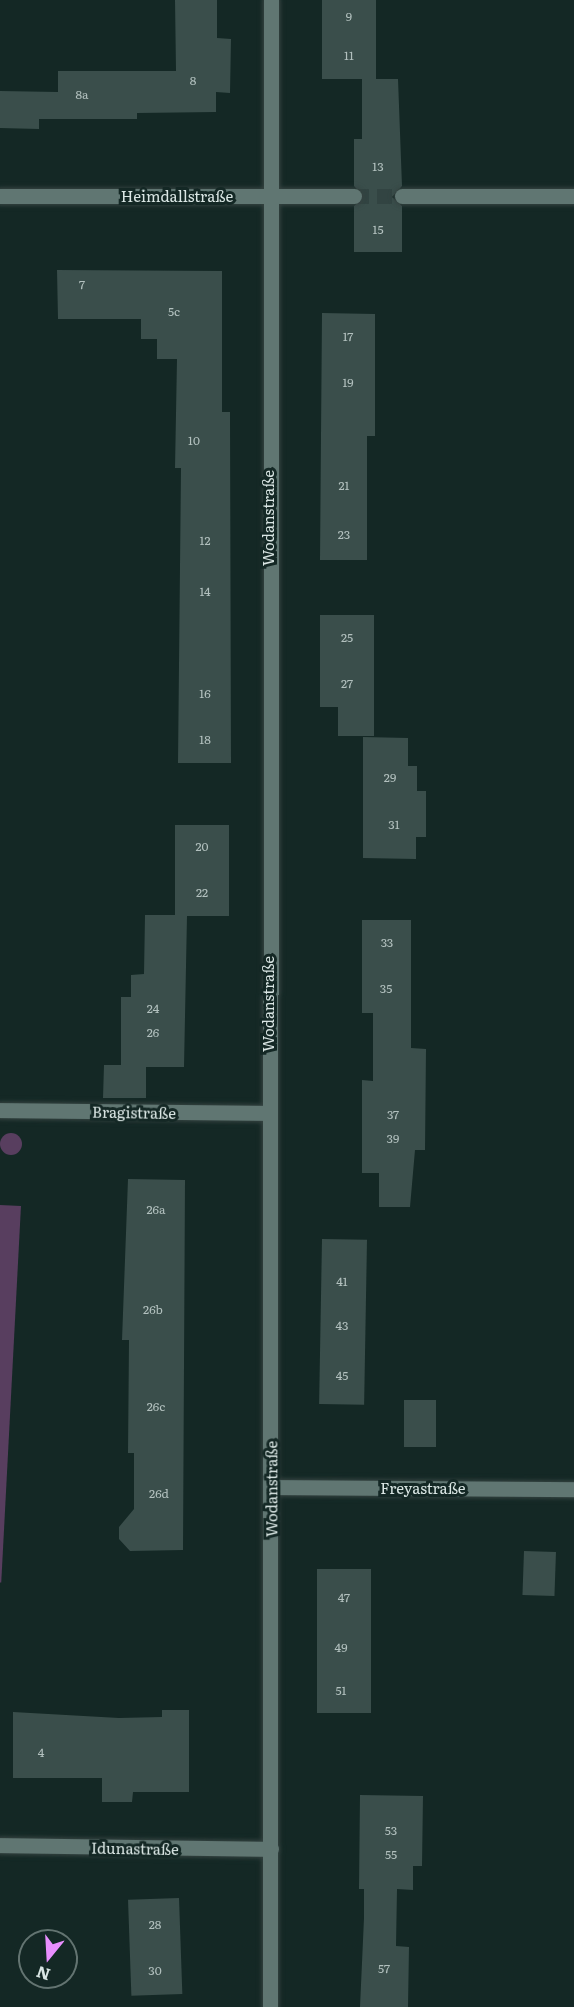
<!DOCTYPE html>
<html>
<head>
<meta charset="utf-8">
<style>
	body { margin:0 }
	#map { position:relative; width:574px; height:2007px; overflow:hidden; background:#142825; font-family:Literata,serif }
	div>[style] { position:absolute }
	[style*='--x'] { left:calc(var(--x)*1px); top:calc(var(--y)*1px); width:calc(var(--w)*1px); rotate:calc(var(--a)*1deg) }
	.green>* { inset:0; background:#583e5f; transform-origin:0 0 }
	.round { border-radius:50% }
	.building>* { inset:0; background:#3a4e4b; transform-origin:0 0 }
	.minor-tunnel>* { height:15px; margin-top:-7.5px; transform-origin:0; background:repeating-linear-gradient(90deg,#324442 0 15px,transparent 0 23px) }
	.roads { filter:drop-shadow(0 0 2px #354341) drop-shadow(0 0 2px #354341) }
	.minor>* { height:15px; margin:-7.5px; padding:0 7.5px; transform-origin:7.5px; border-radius:7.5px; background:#607672 }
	span { translate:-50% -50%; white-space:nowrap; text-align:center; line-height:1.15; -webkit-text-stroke:6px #142825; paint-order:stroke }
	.number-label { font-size:12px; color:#b2c0be }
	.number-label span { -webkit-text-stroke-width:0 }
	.street-label { font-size:15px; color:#dae6e4 }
	.north { position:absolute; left:18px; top:1929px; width:60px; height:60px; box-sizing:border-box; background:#142825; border:2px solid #637471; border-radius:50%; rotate:198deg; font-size:16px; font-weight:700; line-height:24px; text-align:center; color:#dae6e4 }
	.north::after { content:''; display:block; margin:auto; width:21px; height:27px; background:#e98efe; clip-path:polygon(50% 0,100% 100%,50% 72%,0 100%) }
</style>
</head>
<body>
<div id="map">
	<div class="green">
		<div class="round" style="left:0;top:1133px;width:22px;height:22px"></div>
		<div style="left:0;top:1205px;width:21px;height:377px;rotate:3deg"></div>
	</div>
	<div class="building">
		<div style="clip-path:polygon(175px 0,217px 0,217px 38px,231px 39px,230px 93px,216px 92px,216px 112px,137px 113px,137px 119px,39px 119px,39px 129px,0 128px,0 91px,58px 92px,58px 71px,176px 71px)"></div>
		<div style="left:322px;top:0;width:54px;height:79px"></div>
		<div style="clip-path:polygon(362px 79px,398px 79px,402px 186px,392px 197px,402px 206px,402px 252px,354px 252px,354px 206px,364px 197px,354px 186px,354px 139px,362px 139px)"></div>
		<div style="clip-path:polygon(57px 270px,222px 271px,222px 412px,230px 412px,231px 763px,178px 763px,181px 468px,175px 468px,177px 359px,157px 359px,157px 339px,141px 339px,141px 319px,58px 319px)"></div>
		<div style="clip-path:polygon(322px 313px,375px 314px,375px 436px,367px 436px,367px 560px,320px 560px)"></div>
		<div style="clip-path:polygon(320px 615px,374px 615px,374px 736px,338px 736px,338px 707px,320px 707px)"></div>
		<div style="clip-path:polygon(363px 737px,408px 738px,408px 766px,417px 766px,417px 791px,426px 791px,426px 837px,416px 837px,416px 859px,363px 858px)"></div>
		<div style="clip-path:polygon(175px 825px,229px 825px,229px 916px,187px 916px,184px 1067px,146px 1067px,146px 1098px,103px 1098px,104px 1065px,121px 1065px,121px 997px,131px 997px,131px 975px,144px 974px,145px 915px,175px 915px)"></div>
		<div style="clip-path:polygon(362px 920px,411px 920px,411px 1048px,426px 1049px,425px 1150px,415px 1150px,410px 1207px,379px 1207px,379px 1173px,362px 1173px,362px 1080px,373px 1081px,373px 1013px,362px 1013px)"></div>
		<div style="clip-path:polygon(128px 1179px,185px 1180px,183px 1550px,130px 1551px,119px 1539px,119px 1527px,134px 1509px,134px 1453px,128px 1453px,129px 1340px,122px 1340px)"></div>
		<div style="left:322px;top:1239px;width:45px;height:165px;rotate:1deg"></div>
		<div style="left:404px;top:1400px;width:32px;height:47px"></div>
		<div style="left:524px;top:1551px;width:32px;height:44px;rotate:2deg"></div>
		<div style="left:317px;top:1569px;width:54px;height:144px"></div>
		<div style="clip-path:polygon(162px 1710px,189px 1710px,189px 1792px,133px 1792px,132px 1802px,102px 1802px,102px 1778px,13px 1778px,13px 1712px,119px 1718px,162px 1717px)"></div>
		<div style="clip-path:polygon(360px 1795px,423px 1796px,422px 1866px,413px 1866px,413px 1890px,397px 1889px,396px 1946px,409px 1947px,408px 2007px,360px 2007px,364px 1918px,364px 1889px,359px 1889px)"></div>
		<div style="left:179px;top:1898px;width:96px;height:51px;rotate:88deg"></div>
	</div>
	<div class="minor-tunnel">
		<div style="--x:354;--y:196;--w:48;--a:0"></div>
	</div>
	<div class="roads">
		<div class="minor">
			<div style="--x:0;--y:196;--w:354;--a:0"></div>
			<div style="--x:402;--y:196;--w:172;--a:0"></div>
			<div style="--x:0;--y:1110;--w:268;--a:0.6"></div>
			<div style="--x:272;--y:1487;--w:302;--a:0.4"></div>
			<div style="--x:0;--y:1845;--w:271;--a:0.8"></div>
			<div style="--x:270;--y:2007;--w:2007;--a:-89.97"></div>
		</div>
	</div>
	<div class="number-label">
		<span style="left:349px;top:17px">9</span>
		<span style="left:349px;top:56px">11</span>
		<span style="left:193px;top:81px">8</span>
		<span style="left:82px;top:95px">8a</span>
		<span style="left:378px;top:167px">13</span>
		<span style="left:378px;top:230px">15</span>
		<span style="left:82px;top:285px">7</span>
		<span style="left:174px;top:312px">5c</span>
		<span style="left:348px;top:337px">17</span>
		<span style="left:348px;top:383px">19</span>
		<span style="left:194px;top:441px">10</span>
		<span style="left:344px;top:486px">21</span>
		<span style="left:344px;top:535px">23</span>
		<span style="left:205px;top:541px">12</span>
		<span style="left:205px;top:592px">14</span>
		<span style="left:347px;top:638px">25</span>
		<span style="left:347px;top:684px">27</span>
		<span style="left:205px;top:694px">16</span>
		<span style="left:205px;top:740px">18</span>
		<span style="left:390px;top:778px">29</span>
		<span style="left:394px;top:825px">31</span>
		<span style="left:202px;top:847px">20</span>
		<span style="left:202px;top:893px">22</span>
		<span style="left:387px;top:943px">33</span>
		<span style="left:386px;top:989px">35</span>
		<span style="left:153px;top:1009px">24</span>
		<span style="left:153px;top:1033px">26</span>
		<span style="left:393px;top:1115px">37</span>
		<span style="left:393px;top:1139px">39</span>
		<span style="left:156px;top:1210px">26a</span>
		<span style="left:342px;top:1282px">41</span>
		<span style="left:153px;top:1310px">26b</span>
		<span style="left:342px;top:1326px">43</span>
		<span style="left:342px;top:1376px">45</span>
		<span style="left:156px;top:1407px">26c</span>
		<span style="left:159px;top:1494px">26d</span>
		<span style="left:344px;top:1598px">47</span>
		<span style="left:341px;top:1648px">49</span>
		<span style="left:341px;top:1691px">51</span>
		<span style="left:41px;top:1753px">4</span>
		<span style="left:391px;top:1831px">53</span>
		<span style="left:391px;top:1855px">55</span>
		<span style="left:155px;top:1925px">28</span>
		<span style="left:384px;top:1969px">57</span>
		<span style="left:155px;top:1971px">30</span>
	</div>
	<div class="street-label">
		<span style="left:177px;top:196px">Heimdallstraße</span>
		<span style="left:268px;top:518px;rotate:-90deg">Wodanstraße</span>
		<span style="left:268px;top:1004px;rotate:-90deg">Wodanstraße</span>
		<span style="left:134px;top:1112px;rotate:1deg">Bragistraße</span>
		<span style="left:423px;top:1488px">Freyastraße</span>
		<span style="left:271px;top:1489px;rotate:-90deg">Wodanstraße</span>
		<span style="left:135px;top:1848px;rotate:1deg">Idunastraße</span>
	</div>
	<div class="north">N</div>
</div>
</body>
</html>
